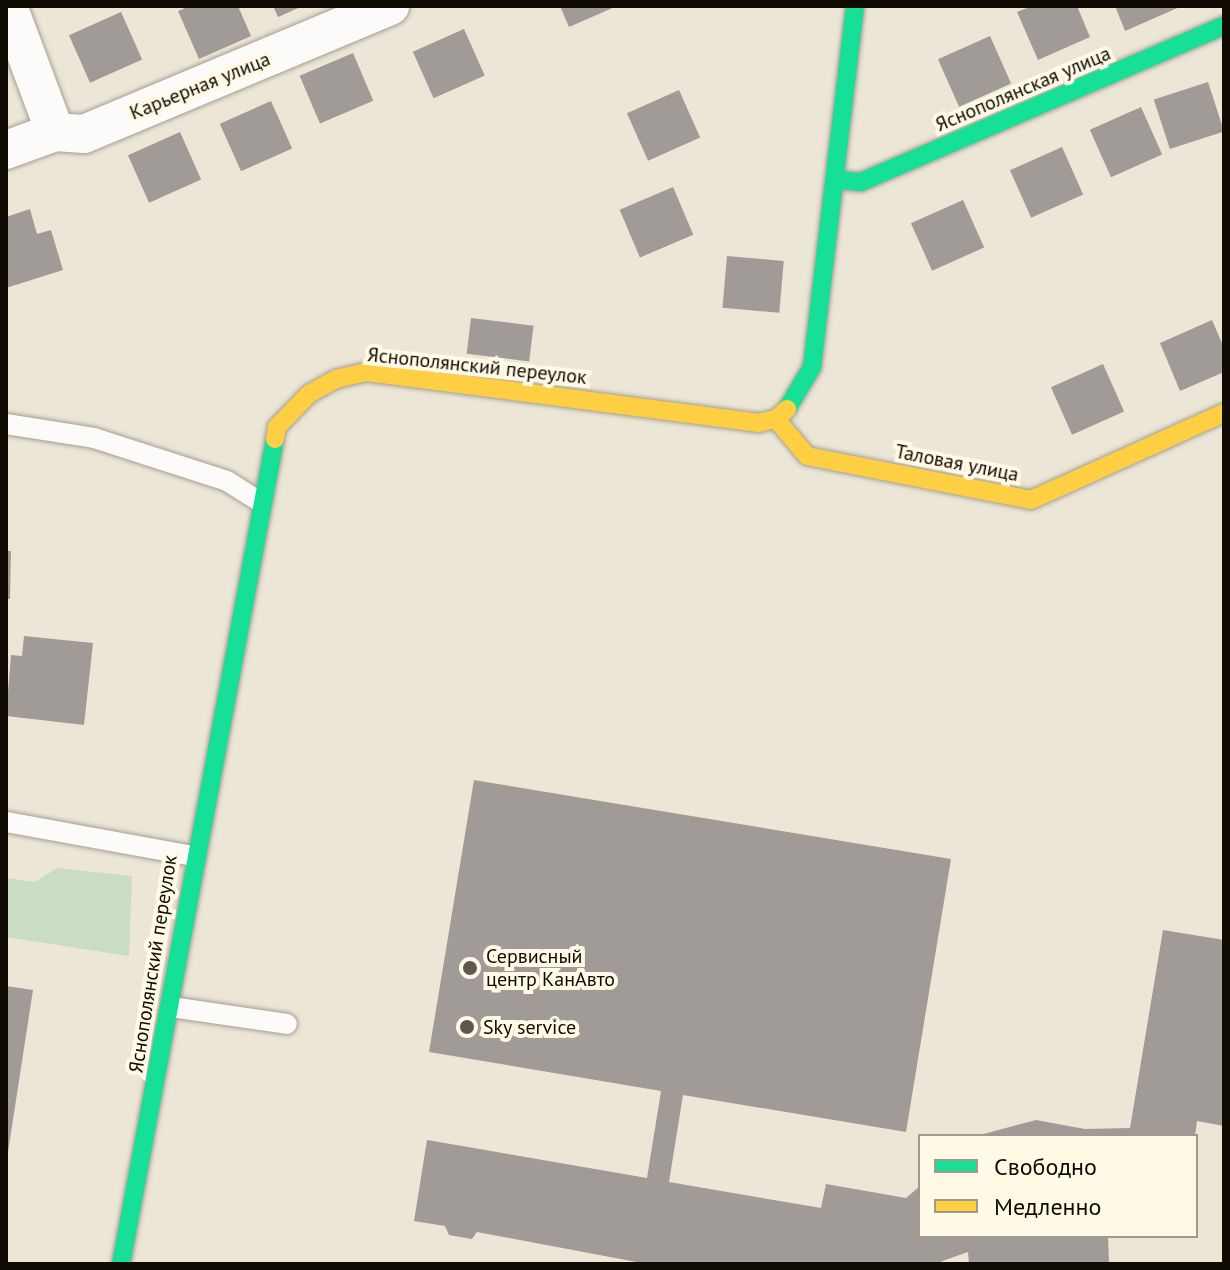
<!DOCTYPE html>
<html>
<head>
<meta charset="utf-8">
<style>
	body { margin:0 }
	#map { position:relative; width:1230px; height:1270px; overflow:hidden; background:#ece6d6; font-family:"PT Sans",sans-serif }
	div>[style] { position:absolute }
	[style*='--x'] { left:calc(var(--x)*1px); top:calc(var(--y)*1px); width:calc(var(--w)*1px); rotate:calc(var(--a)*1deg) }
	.green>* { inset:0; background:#cadcc4 }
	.building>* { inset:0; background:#a19b98; transform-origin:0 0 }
	.roads { filter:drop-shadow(0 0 2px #a39f93) drop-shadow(0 0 2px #a39f93) }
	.lane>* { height:20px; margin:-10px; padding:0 10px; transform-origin:10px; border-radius:10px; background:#fcfbf9 }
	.street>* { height:38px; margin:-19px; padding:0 19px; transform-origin:19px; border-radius:19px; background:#fcfbf9 }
	.fast>* { height:18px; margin:-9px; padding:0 9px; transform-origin:9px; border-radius:9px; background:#16e098 }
	.slow>* { height:18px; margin:-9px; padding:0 9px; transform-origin:9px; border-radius:9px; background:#ffcf43 }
	.dots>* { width:22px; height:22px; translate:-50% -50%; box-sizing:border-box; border:4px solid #fff9e6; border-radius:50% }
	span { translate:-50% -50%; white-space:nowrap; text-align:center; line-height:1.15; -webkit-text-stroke:8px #fff9e6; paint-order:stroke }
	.street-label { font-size:20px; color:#0f0b03 }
	.poi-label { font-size:20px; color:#0f0b03 }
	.left { translate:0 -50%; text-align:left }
	.frame { position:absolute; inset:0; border:8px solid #0f0b03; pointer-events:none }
	.legend { position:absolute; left:918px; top:1134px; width:280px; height:104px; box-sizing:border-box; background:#fff9e6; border:2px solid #9f9a8b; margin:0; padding:10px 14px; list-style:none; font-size:24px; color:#0f0b03 }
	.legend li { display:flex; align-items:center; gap:16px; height:40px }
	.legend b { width:40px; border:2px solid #9f9a8b }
</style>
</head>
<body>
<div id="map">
	<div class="green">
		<div style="clip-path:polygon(57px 868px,132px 876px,129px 956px,6px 937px,6px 878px,35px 882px)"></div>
	</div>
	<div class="building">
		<div style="clip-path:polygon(190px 6px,238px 6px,251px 36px,199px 59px,178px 11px)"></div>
		<div style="clip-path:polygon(273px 6px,303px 6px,278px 17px)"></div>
		<div style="clip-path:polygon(560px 6px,617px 6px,569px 27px)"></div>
		<div style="clip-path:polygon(1032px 6px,1077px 6px,1090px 37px,1038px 60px,1017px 12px)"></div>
		<div style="clip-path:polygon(1115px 6px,1182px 6px,1125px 31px)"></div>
		<div style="left:121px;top:12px;width:52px;height:57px;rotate:66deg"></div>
		<div style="left:464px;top:29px;width:51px;height:56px;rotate:66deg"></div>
		<div style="left:990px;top:36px;width:52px;height:57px;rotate:66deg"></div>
		<div style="left:353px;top:53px;width:52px;height:58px;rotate:67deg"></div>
		<div style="left:1208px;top:82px;width:52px;height:57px;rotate:72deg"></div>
		<div style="left:679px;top:90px;width:52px;height:57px;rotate:66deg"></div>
		<div style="left:271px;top:101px;width:52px;height:56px;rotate:66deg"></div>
		<div style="left:1141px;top:107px;width:52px;height:56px;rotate:66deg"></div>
		<div style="left:180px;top:132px;width:52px;height:57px;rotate:66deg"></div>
		<div style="left:1062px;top:147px;width:52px;height:57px;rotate:66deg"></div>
		<div style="left:673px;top:187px;width:52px;height:58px;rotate:67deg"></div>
		<div style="left:963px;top:200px;width:52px;height:57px;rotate:66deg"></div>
		<div style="clip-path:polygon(30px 209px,37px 234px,51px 230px,63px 270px,6px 288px,6px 217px)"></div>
		<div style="left:727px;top:256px;width:57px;height:52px;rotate:5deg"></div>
		<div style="left:471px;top:318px;width:63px;height:36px;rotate:7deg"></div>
		<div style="clip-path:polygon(1212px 320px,1224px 348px,1224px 372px,1180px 391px,1160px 343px)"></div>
		<div style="left:1103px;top:364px;width:52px;height:57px;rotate:66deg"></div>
		<div style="clip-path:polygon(6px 551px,11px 551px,10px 599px,6px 599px)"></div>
		<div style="clip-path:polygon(24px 636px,93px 643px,84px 725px,6px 716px,11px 655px,22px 656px)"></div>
		<div style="clip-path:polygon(474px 780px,951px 859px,906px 1132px,683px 1095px,669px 1182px,821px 1208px,826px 1184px,906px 1198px,920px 1186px,920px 1236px,1108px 1236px,1109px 1264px,969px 1264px,968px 1252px,934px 1264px,647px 1264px,477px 1232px,472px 1239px,449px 1235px,445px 1226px,414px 1221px,427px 1140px,647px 1178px,661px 1091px,429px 1052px)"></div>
		<div style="clip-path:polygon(1163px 930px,1224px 940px,1224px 1126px,1197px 1121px,1195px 1136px,976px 1136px,1036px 1120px,1085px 1129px,1130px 1128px)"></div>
		<div style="clip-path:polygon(6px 986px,33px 990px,8px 1152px,6px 1152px)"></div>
	</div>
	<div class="roads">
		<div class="lane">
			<div style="--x:6;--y:424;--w:89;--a:9"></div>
			<div style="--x:94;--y:438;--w:140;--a:17.9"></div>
			<div style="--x:227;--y:481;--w:41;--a:32.2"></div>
			<div style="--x:6;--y:822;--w:190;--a:10.3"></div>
			<div style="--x:171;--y:1007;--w:117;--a:8.3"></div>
		</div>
		<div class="street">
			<div style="--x:8;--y:6;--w:134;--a:69.5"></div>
			<div style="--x:6;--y:150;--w:52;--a:-20.2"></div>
			<div style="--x:55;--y:132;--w:29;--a:4"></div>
			<div style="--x:84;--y:134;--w:332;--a:-22.7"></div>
		</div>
		<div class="fast">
			<div style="--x:837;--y:180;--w:24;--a:5"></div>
			<div style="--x:861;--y:182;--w:395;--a:-23.3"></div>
			<div style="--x:787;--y:409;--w:49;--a:-59.2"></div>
			<div style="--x:812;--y:367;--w:364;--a:-83.2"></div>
			<div style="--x:121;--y:1264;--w:839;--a:-79.43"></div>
		</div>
		<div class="slow">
			<div style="--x:776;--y:419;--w:48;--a:50"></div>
			<div style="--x:807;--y:456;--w:228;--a:11.1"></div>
			<div style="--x:1031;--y:500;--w:212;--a:-24.3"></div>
			<div style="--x:275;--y:439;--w:12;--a:-81"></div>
			<div style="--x:277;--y:427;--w:46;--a:-45.9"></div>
			<div style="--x:309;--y:394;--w:31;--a:-29"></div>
			<div style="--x:336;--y:379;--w:32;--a:-13"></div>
			<div style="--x:367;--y:372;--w:394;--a:7.4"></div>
			<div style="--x:758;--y:423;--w:18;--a:-13"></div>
			<div style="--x:776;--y:419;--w:15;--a:-42"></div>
		</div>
	</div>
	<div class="dots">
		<div style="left:470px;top:968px;background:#5c584d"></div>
		<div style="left:467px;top:1027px;background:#5c584d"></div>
	</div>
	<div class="street-label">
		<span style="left:200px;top:86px;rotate:-22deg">Карьерная улица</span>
		<span style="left:1023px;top:89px;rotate:-23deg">Яснополянская улица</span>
		<span style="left:477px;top:366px;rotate:6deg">Яснополянский переулок</span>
		<span style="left:957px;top:463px;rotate:11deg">Таловая улица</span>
		<span style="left:153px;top:964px;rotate:-81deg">Яснополянский переулок</span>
	</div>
	<div class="poi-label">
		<span class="left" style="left:486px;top:968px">Сервисный<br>центр КанАвто</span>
		<span class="left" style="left:483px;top:1027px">Sky service</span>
	</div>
	<div class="frame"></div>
	<ul class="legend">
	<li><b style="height:10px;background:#16e098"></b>Свободно</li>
	<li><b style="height:10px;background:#ffcf43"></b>Медленно</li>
	</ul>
</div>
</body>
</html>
